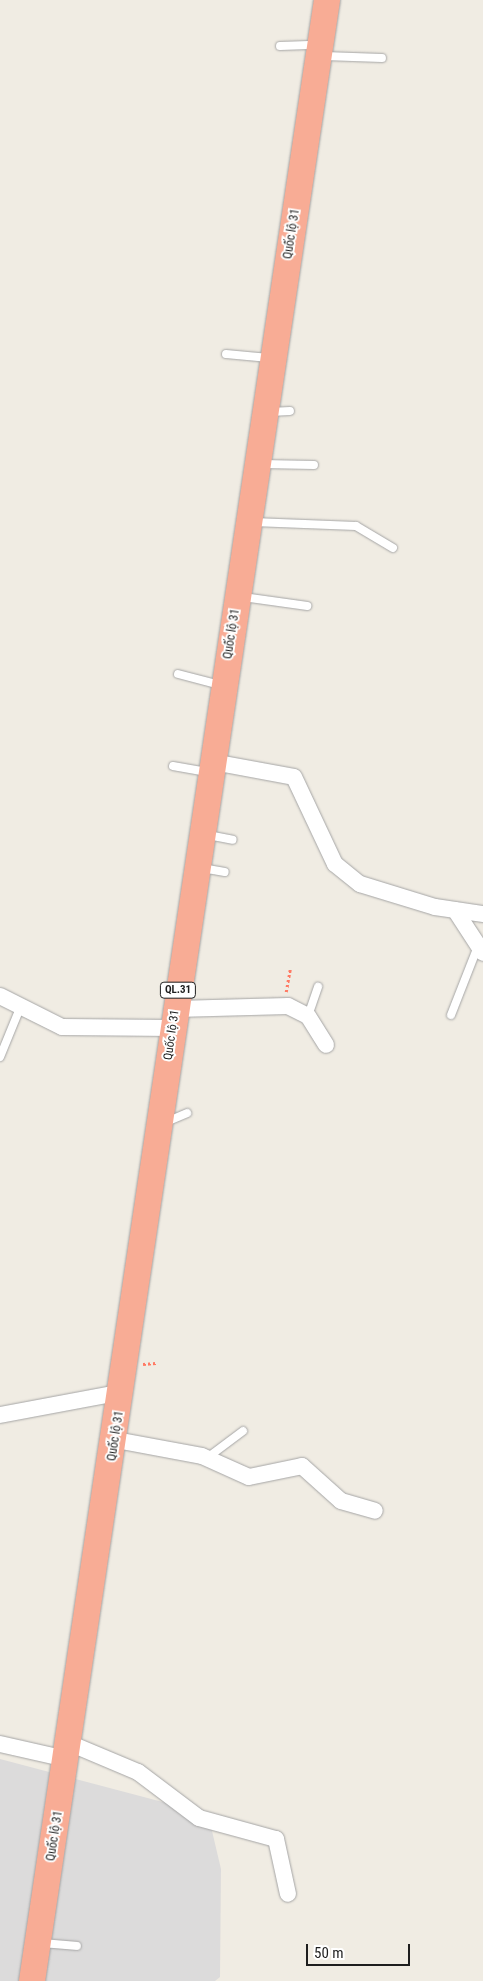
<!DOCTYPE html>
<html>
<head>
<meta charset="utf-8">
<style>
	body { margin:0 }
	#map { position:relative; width:483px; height:1981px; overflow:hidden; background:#f0ece3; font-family:"Roboto Condensed",sans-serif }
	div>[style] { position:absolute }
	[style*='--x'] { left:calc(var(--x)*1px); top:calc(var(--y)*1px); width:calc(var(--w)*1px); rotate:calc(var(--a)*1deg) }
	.residential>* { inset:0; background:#dcdbdb }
	.path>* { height:2.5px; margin-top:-1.25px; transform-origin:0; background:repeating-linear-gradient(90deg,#ff7a64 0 2.5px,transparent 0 5px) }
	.roads { filter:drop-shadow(0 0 1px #a5a5a5) drop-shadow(0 0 1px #a5a5a5) }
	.service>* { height:8px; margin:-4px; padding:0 4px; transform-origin:4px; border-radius:4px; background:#fff }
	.minor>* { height:16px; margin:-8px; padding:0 8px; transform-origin:8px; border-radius:8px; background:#fff }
	.trunk>* { height:26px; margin:-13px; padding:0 13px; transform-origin:13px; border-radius:13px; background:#f8ac95 }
	span { translate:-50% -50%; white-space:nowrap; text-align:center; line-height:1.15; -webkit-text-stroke:4px #fff; paint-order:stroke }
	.shield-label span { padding:1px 4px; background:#fff; border:1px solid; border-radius:4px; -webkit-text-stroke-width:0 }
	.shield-label { font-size:11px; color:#1e1e1e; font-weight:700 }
	.street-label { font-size:12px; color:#1e1e1e }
	.scale { position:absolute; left:306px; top:1944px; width:104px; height:22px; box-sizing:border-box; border:2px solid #1e1e1e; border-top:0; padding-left:6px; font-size:15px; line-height:18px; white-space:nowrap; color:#1e1e1e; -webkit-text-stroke:4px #fff; paint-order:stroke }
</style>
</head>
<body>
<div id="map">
	<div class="residential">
		<div style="clip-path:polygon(0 1759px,208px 1814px,221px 1869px,220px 1977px,215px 1981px,0 1981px)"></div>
	</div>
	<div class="path">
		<div style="--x:286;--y:992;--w:23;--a:-80"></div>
		<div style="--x:143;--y:1364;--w:13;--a:-4"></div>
	</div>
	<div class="roads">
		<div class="service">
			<div style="--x:280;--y:46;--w:36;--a:-2"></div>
			<div style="--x:324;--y:56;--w:58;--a:2"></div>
			<div style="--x:226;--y:354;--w:43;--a:5.3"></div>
			<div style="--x:270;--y:412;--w:20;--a:-3"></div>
			<div style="--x:262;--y:464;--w:52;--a:1.1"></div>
			<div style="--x:253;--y:522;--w:103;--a:2.2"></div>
			<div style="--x:356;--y:526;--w:43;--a:30.7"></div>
			<div style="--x:243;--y:597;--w:65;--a:8"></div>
			<div style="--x:178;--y:674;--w:43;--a:14.7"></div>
			<div style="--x:173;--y:766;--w:36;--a:10"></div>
			<div style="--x:208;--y:835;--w:25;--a:11"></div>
			<div style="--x:202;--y:868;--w:23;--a:10"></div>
			<div style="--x:451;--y:1015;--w:74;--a:-68.6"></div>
			<div style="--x:308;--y:1016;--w:31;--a:-71"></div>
			<div style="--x:0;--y:1057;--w:53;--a:-67.8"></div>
			<div style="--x:166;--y:1122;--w:23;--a:-23"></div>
			<div style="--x:207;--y:1458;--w:45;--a:-36.9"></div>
			<div style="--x:43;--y:1943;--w:34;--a:5"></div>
		</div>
		<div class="minor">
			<div style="--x:213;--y:762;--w:82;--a:10.5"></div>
			<div style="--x:294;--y:777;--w:96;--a:64.8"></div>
			<div style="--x:335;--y:864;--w:32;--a:39"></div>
			<div style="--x:360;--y:884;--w:78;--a:17"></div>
			<div style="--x:435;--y:907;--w:49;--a:8.3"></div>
			<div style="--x:455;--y:910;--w:51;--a:56.9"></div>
			<div style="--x:0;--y:996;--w:69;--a:26.6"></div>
			<div style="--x:62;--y:1027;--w:111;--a:0.5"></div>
			<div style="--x:176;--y:1009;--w:112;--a:-1.5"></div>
			<div style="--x:288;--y:1006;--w:22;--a:27"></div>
			<div style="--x:308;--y:1016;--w:34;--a:58"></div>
			<div style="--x:0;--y:1415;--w:125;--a:-10.6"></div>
			<div style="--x:116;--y:1440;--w:87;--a:10.5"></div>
			<div style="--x:202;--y:1456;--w:51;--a:24.1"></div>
			<div style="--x:249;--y:1477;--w:54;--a:-11.7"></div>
			<div style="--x:302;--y:1466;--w:52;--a:41.9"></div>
			<div style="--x:341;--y:1501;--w:35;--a:16"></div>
			<div style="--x:0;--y:1744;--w:68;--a:12.8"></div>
			<div style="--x:71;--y:1750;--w:7;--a:-106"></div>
			<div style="--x:69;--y:1743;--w:75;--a:22.8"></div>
			<div style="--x:138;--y:1772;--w:76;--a:37"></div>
			<div style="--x:199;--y:1818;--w:80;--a:15.3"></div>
			<div style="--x:276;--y:1839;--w:56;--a:77.7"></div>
		</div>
		<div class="trunk">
			<div style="--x:32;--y:1981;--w:2003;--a:-81.53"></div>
		</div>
	</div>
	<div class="shield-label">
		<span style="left:178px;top:990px">QL.31</span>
	</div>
	<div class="street-label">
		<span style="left:292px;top:234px;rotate:-81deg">Quốc lộ 31</span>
		<span style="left:232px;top:634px;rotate:-81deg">Quốc lộ 31</span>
		<span style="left:172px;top:1035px;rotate:-82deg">Quốc lộ 31</span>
		<span style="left:116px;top:1436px;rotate:-81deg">Quốc lộ 31</span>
		<span style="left:55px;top:1836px;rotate:-81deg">Quốc lộ 31</span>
	</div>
	<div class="scale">50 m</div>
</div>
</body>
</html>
